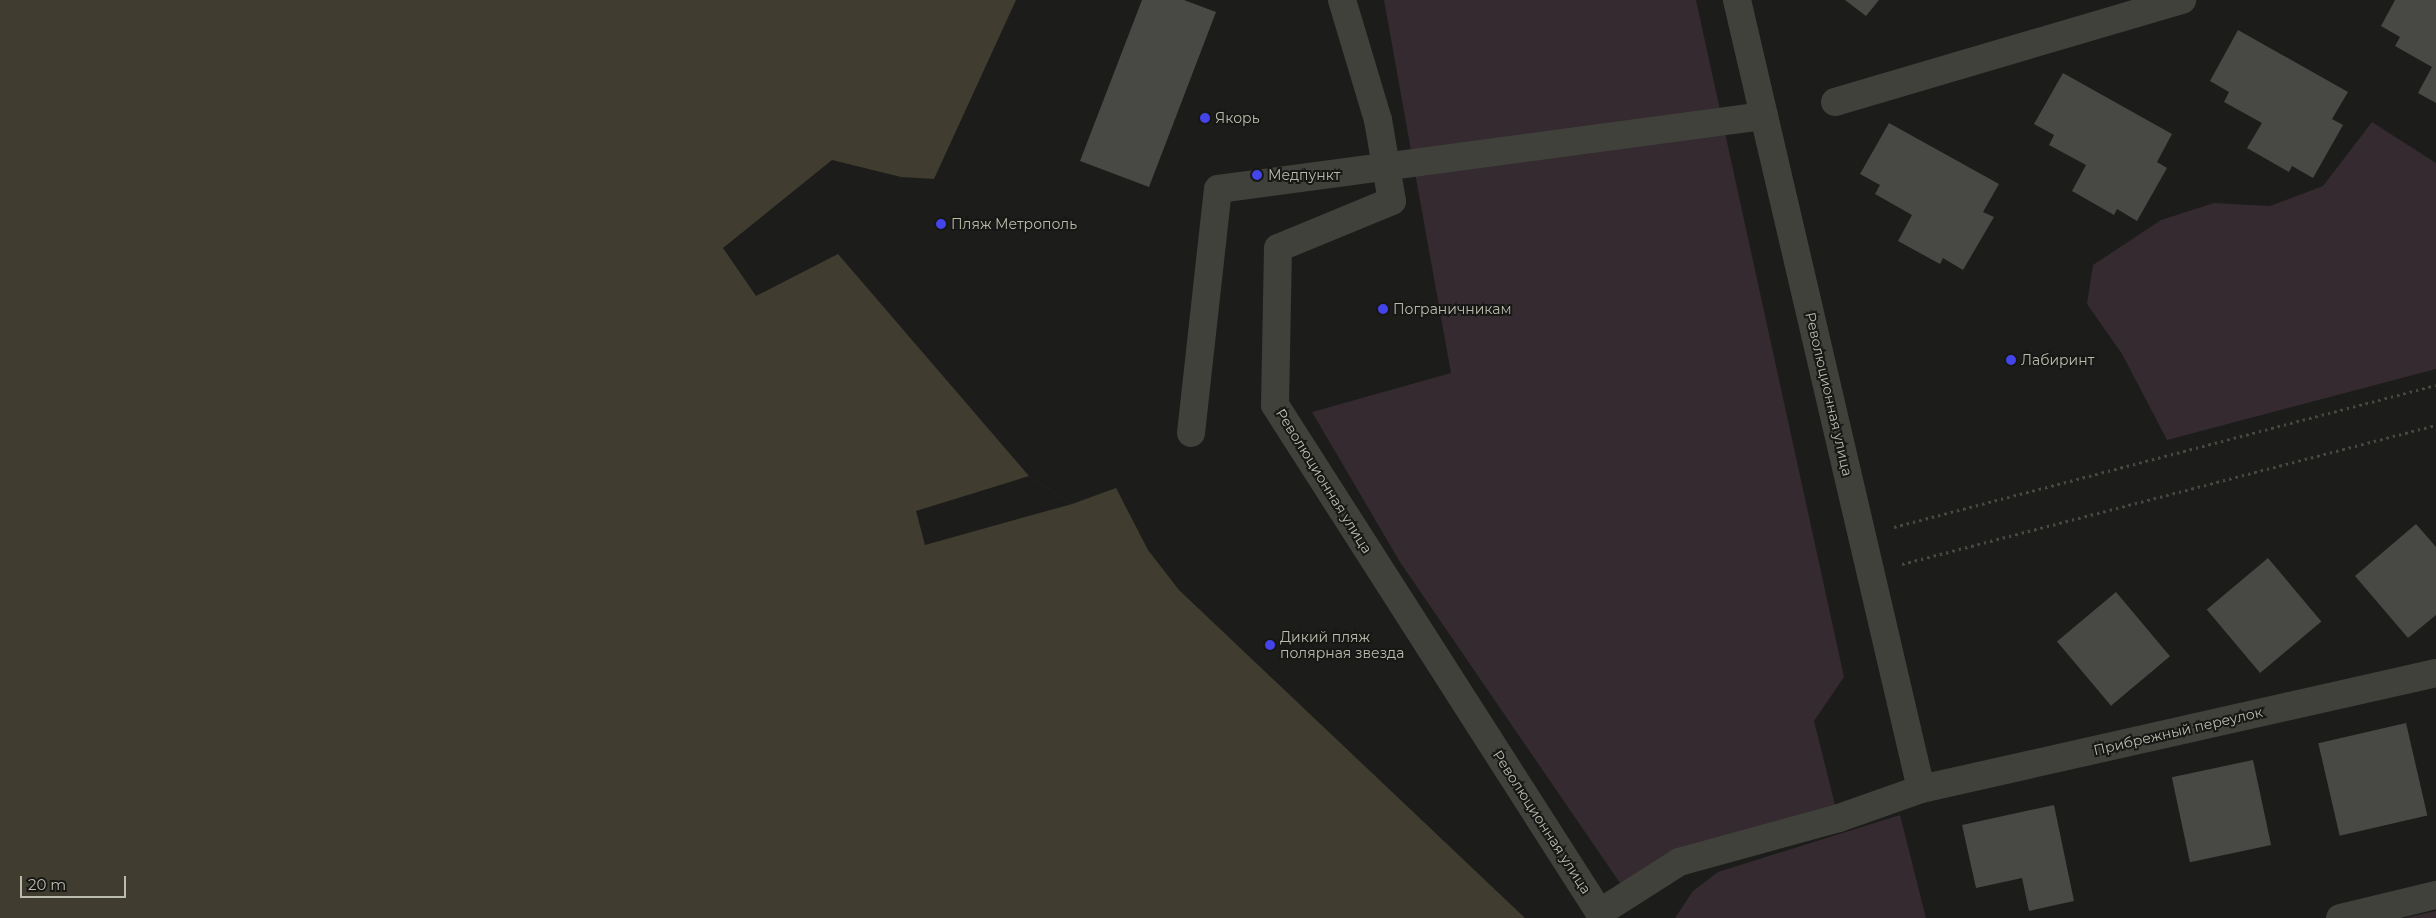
<!DOCTYPE html>
<html>
<head>
<meta charset="utf-8">
<style>
	body { margin:0 }
	#map { position:relative; width:2436px; height:918px; overflow:hidden; background:#1c1c1a; font-family:Montserrat,sans-serif }
	div>[style] { position:absolute }
	[style*='--x'] { left:calc(var(--x)*1px); top:calc(var(--y)*1px); width:calc(var(--w)*1px); rotate:calc(var(--a)*1deg) }
	.green>* { inset:0; background:#342a30 }
	.water>* { inset:0; background:#403c30 }
	.pier>* { inset:0; background:#1c1c1a }
	.building>* { inset:0; background:#484944; transform-origin:0 0 }
	.path>* { height:3px; margin-top:-1.5px; transform-origin:0; background:repeating-linear-gradient(90deg,#484841 0 2.5px,transparent 0 6.5px) }
	.minor>* { height:28px; margin:-14px; padding:0 14px; transform-origin:14px; border-radius:14px; background:#40413b }
	.dots>* { width:14px; height:14px; translate:-50% -50%; box-sizing:border-box; border:2px solid #171715; border-radius:50% }
	span { translate:-50% -50%; white-space:nowrap; text-align:center; line-height:1.15; -webkit-text-stroke:4px #171715; paint-order:stroke }
	.poi-label { font-size:14px; color:#bbbbad }
	.left { translate:0 -50%; text-align:left }
	.street-label { font-size:14px; color:#bbbbad }
	.scale { position:absolute; left:20px; top:876px; width:106px; height:22px; box-sizing:border-box; border:2px solid #bbbbad; border-top:0; padding-left:6px; font-size:15px; line-height:18px; white-space:nowrap; color:#bbbbad; -webkit-text-stroke:4px #171715; paint-order:stroke }
</style>
</head>
<body>
<div id="map">
	<div class="green">
		<div style="clip-path:polygon(1384px 0,1696px 0,1844px 677px,1814px 721px,1835px 805px,1665px 858px,1622px 886px,1400px 562px,1312px 412px,1451px 373px)"></div>
		<div style="clip-path:polygon(2372px 122px,2436px 163px,2436px 369px,2167px 440px,2122px 354px,2087px 304px,2093px 265px,2161px 220px,2214px 203px,2270px 206px,2323px 186px)"></div>
		<div style="clip-path:polygon(1900px 815px,1926px 918px,1675px 918px,1693px 891px,1718px 872px)"></div>
		<div style="clip-path:polygon(2436px 911px,2436px 918px,2404px 918px)"></div>
	</div>
	<div class="water">
		<div style="clip-path:polygon(0 0,1016px 0,934px 179px,901px 177px,832px 160px,723px 248px,756px 296px,838px 254px,1029px 476px,1072px 504px,1116px 488px,1148px 550px,1179px 590px,1525px 918px,0 918px)"></div>
	</div>
	<div class="pier">
		<div style="clip-path:polygon(1029px 476px,1072px 504px,925px 545px,916px 511px)"></div>
	</div>
	<div class="building">
		<div style="clip-path:polygon(1142px 0,1184px 0,1216px 12px,1149px 187px,1080px 161px)"></div>
		<div style="clip-path:polygon(1845px 0,1879px 0,1866px 16px)"></div>
		<div style="clip-path:polygon(2395px 0,2436px 0,2436px 103px,2418px 93px,2432px 67px,2395px 46px,2400px 37px,2381px 26px)"></div>
		<div style="clip-path:polygon(2238px 30px,2348px 92px,2332px 119px,2343px 125px,2313px 178px,2292px 166px,2289px 172px,2247px 148px,2262px 123px,2224px 102px,2229px 92px,2210px 81px)"></div>
		<div style="clip-path:polygon(2063px 73px,2172px 134px,2157px 162px,2167px 168px,2137px 221px,2117px 209px,2114px 215px,2072px 191px,2086px 165px,2049px 145px,2054px 135px,2034px 124px)"></div>
		<div style="clip-path:polygon(1889px 123px,1999px 184px,1983px 212px,1994px 217px,1963px 270px,1943px 258px,1940px 264px,1898px 241px,1912px 215px,1875px 194px,1880px 185px,1860px 174px)"></div>
		<div style="clip-path:polygon(2416px 524px,2436px 547px,2436px 615px,2408px 638px,2355px 576px)"></div>
		<div style="left:2268px;top:558px;width:83px;height:80px;rotate:50deg"></div>
		<div style="left:2116px;top:592px;width:84px;height:77px;rotate:50deg"></div>
		<div style="left:2406px;top:723px;width:95px;height:90px;rotate:77deg"></div>
		<div style="left:2253px;top:760px;width:87px;height:83px;rotate:78deg"></div>
		<div style="clip-path:polygon(2054px 805px,2074px 901px,2029px 911px,2022px 878px,1976px 888px,1962px 825px)"></div>
	</div>
	<div class="path">
		<div style="--x:1894;--y:527;--w:560;--a:-14.68"></div>
		<div style="--x:1902;--y:564;--w:552;--a:-14.59"></div>
	</div>
	<div class="minor">
		<div style="--x:1342;--y:0;--w:125;--a:73.3"></div>
		<div style="--x:1378;--y:120;--w:82;--a:80.2"></div>
		<div style="--x:1392;--y:201;--w:123;--a:157.6"></div>
		<div style="--x:1278;--y:248;--w:157;--a:91.1"></div>
		<div style="--x:1275;--y:405;--w:609;--a:57.41"></div>
		<div style="--x:1737;--y:0;--w:810;--a:76.87"></div>
		<div style="--x:1835;--y:102;--w:362;--a:-16.4"></div>
		<div style="--x:1191;--y:433;--w:245;--a:-83.7"></div>
		<div style="--x:1218;--y:189;--w:551;--a:-7.62"></div>
		<div style="--x:1599;--y:913;--w:95;--a:-32.5"></div>
		<div style="--x:1679;--y:862;--w:166;--a:-15.4"></div>
		<div style="--x:1839;--y:818;--w:87;--a:-19.5"></div>
		<div style="--x:1921;--y:789;--w:528;--a:-12.69"></div>
		<div style="--x:2340;--y:918;--w:99;--a:-13.5"></div>
	</div>
	<div class="dots">
		<div style="left:1205px;top:118px;background:#4345eb"></div>
		<div style="left:1257px;top:175px;background:#4345eb"></div>
		<div style="left:941px;top:224px;background:#4345eb"></div>
		<div style="left:1383px;top:309px;background:#4345eb"></div>
		<div style="left:2011px;top:360px;background:#4345eb"></div>
		<div style="left:1270px;top:645px;background:#4345eb"></div>
	</div>
	<div class="poi-label">
		<span class="left" style="left:1215px;top:118px">Якорь</span>
		<span class="left" style="left:1268px;top:175px">Медпункт</span>
		<span class="left" style="left:951px;top:224px">Пляж Метрополь</span>
		<span class="left" style="left:1393px;top:309px">Пограничникам</span>
		<span class="left" style="left:2021px;top:360px">Лабиринт</span>
		<span class="left" style="left:1280px;top:645px">Дикий пляж<br>полярная звезда</span>
	</div>
	<div class="street-label">
		<span style="left:1829px;top:394px;rotate:77deg">Революционная улица</span>
		<span style="left:1324px;top:481px;rotate:58deg">Революционная улица</span>
		<span style="left:2178px;top:731px;rotate:-13deg">Прибрежный переулок</span>
		<span style="left:1542px;top:822px;rotate:57deg">Революционная улица</span>
	</div>
	<div class="scale">20 m</div>
</div>
</body>
</html>
